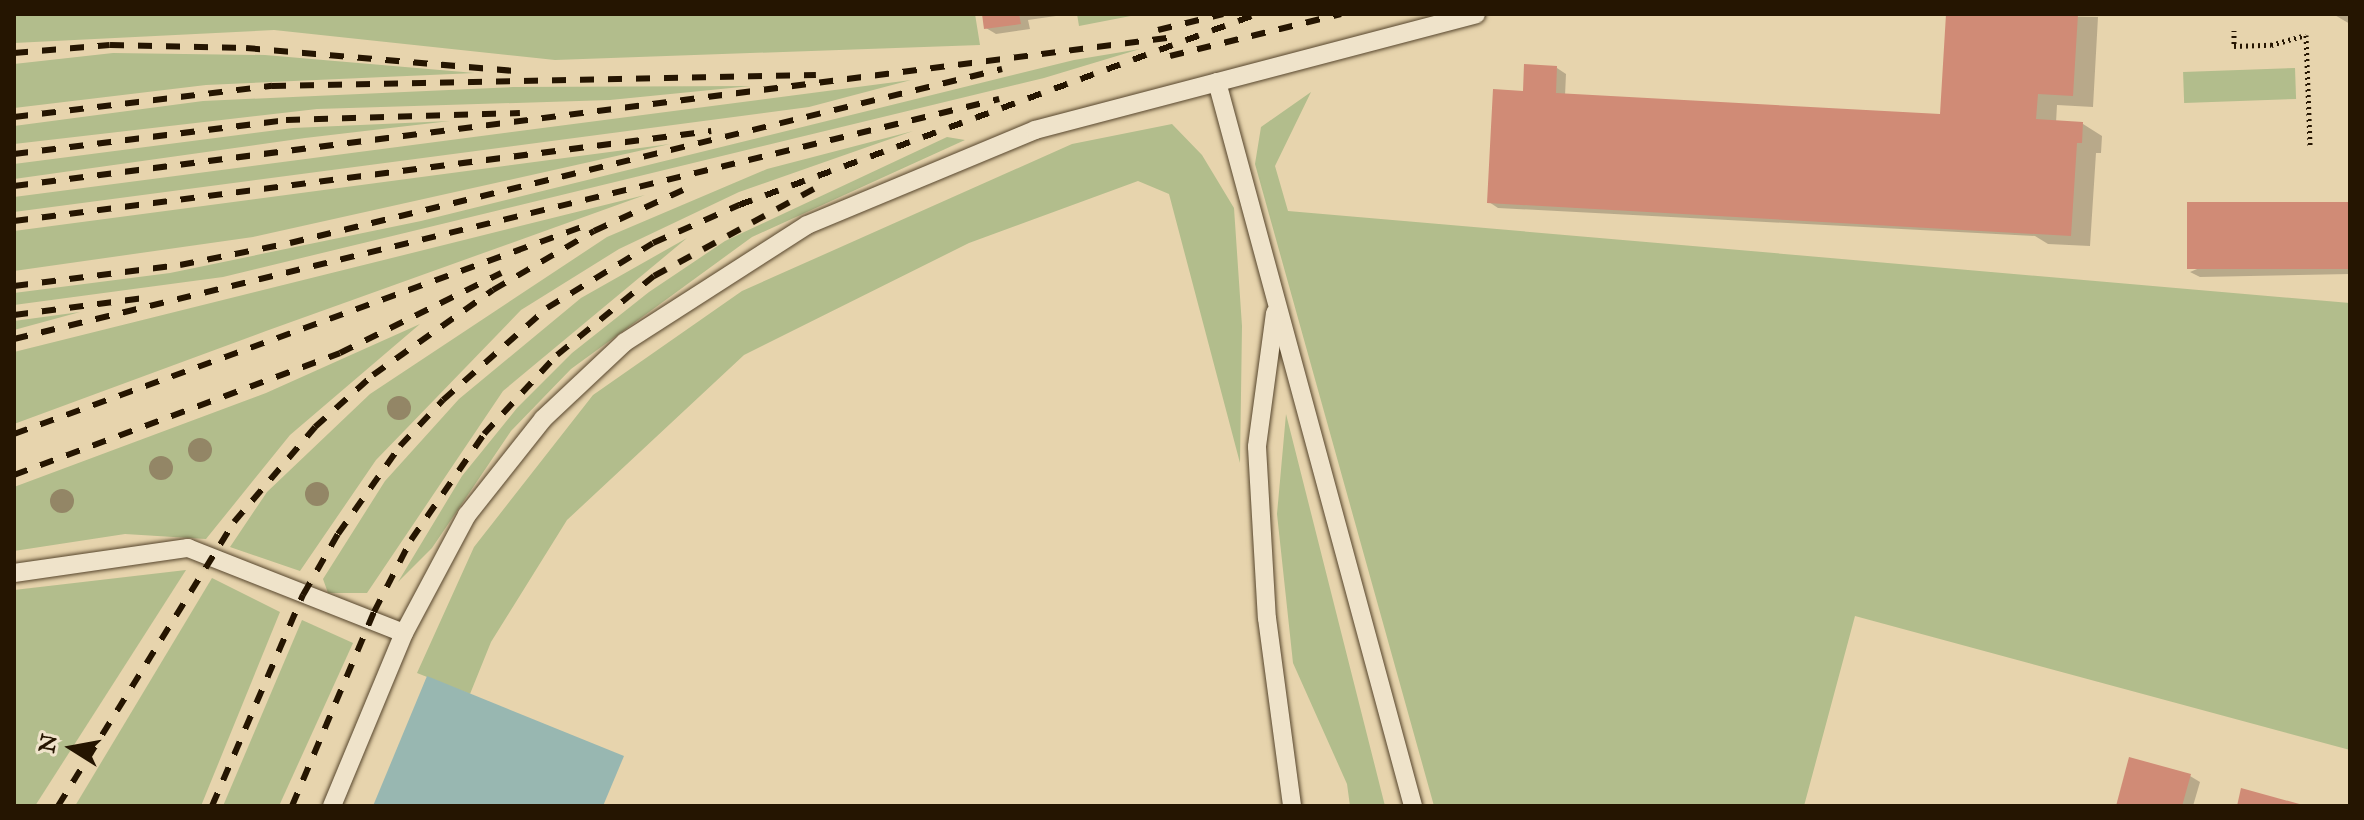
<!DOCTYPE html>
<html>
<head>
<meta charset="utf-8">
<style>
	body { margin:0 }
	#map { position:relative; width:2364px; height:820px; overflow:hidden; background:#e7d4ad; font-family:"IM FELL Great Primer",serif }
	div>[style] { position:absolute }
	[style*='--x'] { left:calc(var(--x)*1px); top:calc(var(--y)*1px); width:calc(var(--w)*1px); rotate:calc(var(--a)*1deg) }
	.green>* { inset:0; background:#b2bd8c; transform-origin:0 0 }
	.water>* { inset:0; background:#98b7b1 }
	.shadow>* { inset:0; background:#0003 }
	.building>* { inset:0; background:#d08b76; transform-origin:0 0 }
	.path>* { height:5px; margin-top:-2.5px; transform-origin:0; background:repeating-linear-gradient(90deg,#251501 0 2px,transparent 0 6px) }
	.roads { filter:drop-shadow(0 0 2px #56452c) drop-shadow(0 0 2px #56452c) }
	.service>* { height:18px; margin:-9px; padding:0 9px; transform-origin:9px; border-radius:9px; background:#efe3ca }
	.rail>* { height:6px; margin-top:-3px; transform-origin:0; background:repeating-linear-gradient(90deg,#251501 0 14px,transparent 0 28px) }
	.trees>* { width:24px; height:24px; margin:-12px; border-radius:50%; background:#938666 }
	span { translate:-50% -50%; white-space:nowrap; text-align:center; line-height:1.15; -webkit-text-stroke:8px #efe3ca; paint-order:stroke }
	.frame { position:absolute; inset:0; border:16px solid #251501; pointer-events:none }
	.north { position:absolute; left:32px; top:708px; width:80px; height:80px; -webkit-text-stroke:6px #efe3ca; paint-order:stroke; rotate:281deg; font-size:22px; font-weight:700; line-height:32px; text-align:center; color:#251501 }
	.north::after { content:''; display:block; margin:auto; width:28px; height:36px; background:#251501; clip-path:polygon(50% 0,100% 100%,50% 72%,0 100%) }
</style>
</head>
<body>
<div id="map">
	<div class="green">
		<div style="clip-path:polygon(14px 14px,975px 14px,980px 45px,555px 60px,274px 30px,14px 43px)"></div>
		<div style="clip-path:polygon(1077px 14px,1141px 14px,1079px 26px)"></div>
		<div style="clip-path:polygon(1140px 49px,1044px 78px,223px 277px,14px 305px,14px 293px,170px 273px,421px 221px,1074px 60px)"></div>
		<div style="clip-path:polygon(113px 53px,265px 55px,475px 73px,206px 85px,14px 108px,14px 64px)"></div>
		<div style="left:2295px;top:68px;width:31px;height:112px;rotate:88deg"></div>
		<div style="clip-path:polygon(911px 80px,809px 107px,14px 212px,14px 197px)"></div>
		<div style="clip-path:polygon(751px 86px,610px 100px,317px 109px,14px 144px,14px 126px,203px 101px,513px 87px)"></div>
		<div style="clip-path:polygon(1311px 92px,1275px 166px,1288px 211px,2350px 303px,2350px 750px,1855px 616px,1804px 806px,1434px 806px,1255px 164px,1261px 127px)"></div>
		<div style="clip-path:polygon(450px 121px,305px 138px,14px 179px,14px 164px,293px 128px)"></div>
		<div style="clip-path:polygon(1172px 124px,1202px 155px,1234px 208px,1242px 326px,1240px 463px,1169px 194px,1138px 181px,969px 243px,744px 355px,567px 520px,491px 642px,470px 694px,417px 673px,474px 547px,593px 395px,742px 291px,1072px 144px)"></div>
		<div style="clip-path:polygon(913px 131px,739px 192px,619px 249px,521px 310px,376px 460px,300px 571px,230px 547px,267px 492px,370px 394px,607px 237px,767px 169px)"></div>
		<div style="clip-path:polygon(947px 137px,965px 140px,752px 237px,571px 369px,511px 431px,432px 548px,398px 582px,462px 476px,517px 408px,572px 353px,649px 292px,725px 241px)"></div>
		<div style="clip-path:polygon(670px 144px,253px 237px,14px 271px,14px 231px)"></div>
		<div style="clip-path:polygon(645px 195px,266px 331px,14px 424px,14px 352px)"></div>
		<div style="clip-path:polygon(687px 238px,503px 391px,367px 593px,328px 593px,323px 579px,385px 481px,459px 399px,581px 298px)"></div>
		<div style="clip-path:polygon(80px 312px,14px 330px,14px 321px)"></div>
		<div style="clip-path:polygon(420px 324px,290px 435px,206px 539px,125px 534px,14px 551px,14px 487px,266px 393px)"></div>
		<div style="clip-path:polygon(1286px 414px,1385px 806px,1350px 806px,1347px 784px,1293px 663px,1277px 514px)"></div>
		<div style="clip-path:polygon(186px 570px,35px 806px,14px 806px,14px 590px)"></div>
		<div style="clip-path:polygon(212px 578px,280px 612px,201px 806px,75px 806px)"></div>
		<div style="clip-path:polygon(302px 620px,353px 643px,279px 806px,223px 806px)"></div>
	</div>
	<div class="water">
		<div style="clip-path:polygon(427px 676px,624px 756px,603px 806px,373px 806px)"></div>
	</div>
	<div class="shadow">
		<div style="clip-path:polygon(984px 14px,1070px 14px,1028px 20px,1030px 29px,996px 34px,986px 28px)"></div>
		<div style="clip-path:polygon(1948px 14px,2098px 17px,2093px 107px,2057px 105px,2056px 123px,2083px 124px,2102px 136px,2101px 153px,2096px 153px,2090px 246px,2048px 244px,2035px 236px,1498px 208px,1489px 202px,1557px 68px,1566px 74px,1565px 96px,1949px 117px)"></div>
		<div style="clip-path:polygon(2333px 14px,2350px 14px,2350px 24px)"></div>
		<div style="clip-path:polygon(2350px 204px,2350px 274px,2200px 277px,2190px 272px)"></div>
		<div style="clip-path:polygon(2190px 776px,2200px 782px,2193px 806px,2118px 806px)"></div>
	</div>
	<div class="building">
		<div style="clip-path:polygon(982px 14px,1019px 14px,1021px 24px,984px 29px)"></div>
		<div style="clip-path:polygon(1946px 14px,2078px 14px,2073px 96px,2038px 94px,2036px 119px,2083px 122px,2082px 143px,2077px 143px,2071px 236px,1487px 203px,1493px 89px,1523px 91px,1524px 64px,1557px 66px,1556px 93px,1940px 114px)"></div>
		<div style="left:2350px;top:202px;width:67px;height:163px;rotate:90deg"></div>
		<div style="clip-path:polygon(2129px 757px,2191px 774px,2182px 806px,2116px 806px)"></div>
		<div style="clip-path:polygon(2241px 788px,2303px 805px,2302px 806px,2237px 806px)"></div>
	</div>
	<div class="path">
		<div style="--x:2234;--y:30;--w:16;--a:90"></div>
		<div style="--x:2234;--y:46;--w:37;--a:-2"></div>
		<div style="--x:2271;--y:45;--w:36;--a:-16"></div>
		<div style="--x:2306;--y:35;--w:111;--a:87.9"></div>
	</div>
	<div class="roads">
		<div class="service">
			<div style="--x:1217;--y:82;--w:750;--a:74.85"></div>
			<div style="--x:1275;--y:313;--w:135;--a:97.7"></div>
			<div style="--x:1257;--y:447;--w:171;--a:86.7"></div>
			<div style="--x:1267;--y:618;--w:190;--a:82.4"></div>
			<div style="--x:14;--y:573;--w:176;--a:-8.2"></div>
			<div style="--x:188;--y:548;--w:232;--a:21.5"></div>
			<div style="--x:332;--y:806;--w:187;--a:-67.4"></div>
			<div style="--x:404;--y:633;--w:134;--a:-61.9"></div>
			<div style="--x:467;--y:515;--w:122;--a:-51.6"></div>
			<div style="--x:543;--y:419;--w:112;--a:-43.2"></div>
			<div style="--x:625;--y:342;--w:216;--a:-32.7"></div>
			<div style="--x:807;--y:225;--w:247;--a:-22.6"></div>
			<div style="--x:1035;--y:130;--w:456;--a:-14.7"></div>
		</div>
	</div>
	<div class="rail">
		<div style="--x:1158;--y:30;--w:67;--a:-13.8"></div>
		<div style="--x:14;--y:53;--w:96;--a:-4.8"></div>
		<div style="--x:110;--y:45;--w:136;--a:1.3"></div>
		<div style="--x:246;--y:48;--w:267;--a:4.9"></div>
		<div style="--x:1170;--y:56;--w:176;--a:-13.8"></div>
		<div style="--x:14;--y:117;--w:260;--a:-6.9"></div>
		<div style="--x:272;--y:86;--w:544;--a:-1.16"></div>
		<div style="--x:14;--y:154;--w:274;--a:-7.1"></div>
		<div style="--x:286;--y:120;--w:234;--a:-1.7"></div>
		<div style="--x:14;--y:186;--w:1170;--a:-7.32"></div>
		<div style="--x:14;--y:221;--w:703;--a:-7.36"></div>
		<div style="--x:14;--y:286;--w:167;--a:-7.2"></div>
		<div style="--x:180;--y:265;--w:112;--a:-11.3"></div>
		<div style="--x:290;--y:243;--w:733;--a:-13.73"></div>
		<div style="--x:14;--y:315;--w:131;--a:-7.5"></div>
		<div style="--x:14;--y:339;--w:1014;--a:-13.69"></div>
		<div style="--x:14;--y:434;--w:610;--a:-20.04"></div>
		<div style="--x:14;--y:475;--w:348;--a:-20.5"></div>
		<div style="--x:340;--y:353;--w:180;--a:-26.4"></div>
		<div style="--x:58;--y:806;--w:334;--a:-58.2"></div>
		<div style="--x:234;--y:522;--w:125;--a:-49.5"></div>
		<div style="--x:315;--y:427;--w:78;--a:-41.9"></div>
		<div style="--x:373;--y:375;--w:147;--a:-35.3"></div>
		<div style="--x:493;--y:290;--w:117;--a:-30.3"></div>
		<div style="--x:594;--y:231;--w:98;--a:-24.7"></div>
		<div style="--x:212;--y:806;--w:230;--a:-66.7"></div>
		<div style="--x:303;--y:595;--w:70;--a:-60.2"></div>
		<div style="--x:338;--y:534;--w:108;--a:-54.8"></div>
		<div style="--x:400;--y:446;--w:63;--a:-46.9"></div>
		<div style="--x:443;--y:400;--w:139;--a:-41.5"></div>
		<div style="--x:547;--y:308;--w:124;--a:-31.5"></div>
		<div style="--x:653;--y:243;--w:94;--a:-23.8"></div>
		<div style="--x:739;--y:205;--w:552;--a:-20.24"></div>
		<div style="--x:292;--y:806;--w:211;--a:-67.1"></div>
		<div style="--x:374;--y:612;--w:81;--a:-62.8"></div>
		<div style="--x:411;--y:540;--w:129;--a:-55.4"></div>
		<div style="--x:484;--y:434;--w:108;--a:-47.3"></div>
		<div style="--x:557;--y:355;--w:125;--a:-39.2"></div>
		<div style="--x:654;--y:276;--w:190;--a:-28.6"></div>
	</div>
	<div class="trees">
		<div style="left:399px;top:408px"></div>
		<div style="left:200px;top:450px"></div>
		<div style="left:161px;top:468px"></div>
		<div style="left:317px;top:494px"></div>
		<div style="left:62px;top:501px"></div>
	</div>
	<div class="frame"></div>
	<div class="north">N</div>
</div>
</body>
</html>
